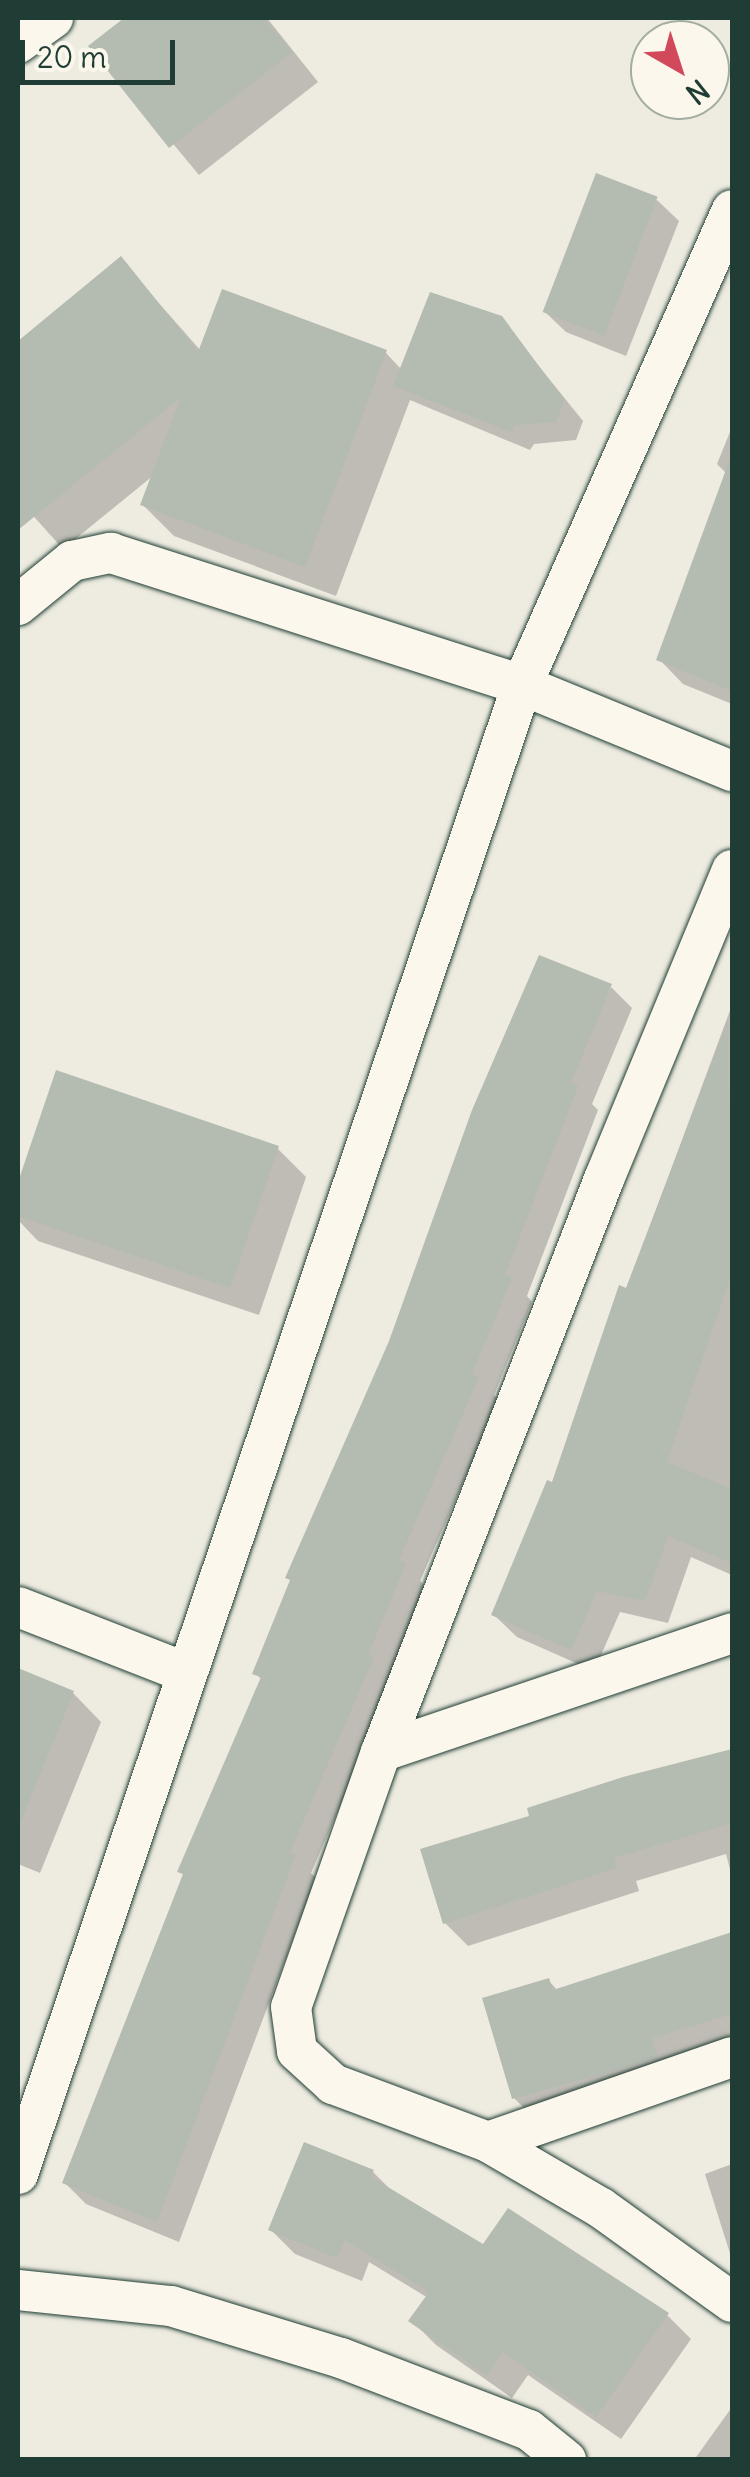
<!DOCTYPE html>
<html>
<head>
<meta charset="utf-8">
<style>
	body { margin:0 }
	#map { position:relative; width:750px; height:2477px; overflow:hidden; background:#eeece1; font-family:Delius,sans-serif }
	div>[style] { position:absolute }
	[style*='--x'] { left:calc(var(--x)*1px); top:calc(var(--y)*1px); width:calc(var(--w)*1px); rotate:calc(var(--a)*1deg) }
	.shadow>* { inset:0; background:#0003 }
	.building>* { inset:0; background:#b4bbb0; transform-origin:0 0 }
	.roads { filter:drop-shadow(0 0 2px #1f3d34) drop-shadow(0 0 2px #1f3d34) }
	.street>* { height:40px; margin:-20px; padding:0 20px; transform-origin:20px; border-radius:20px; background:#fbf7ec }
	span { translate:-50% -50%; white-space:nowrap; text-align:center; line-height:1.15; -webkit-text-stroke:10px #fbf7ec; paint-order:stroke }
	.frame { position:absolute; inset:0; border:20px solid #1f3d34; pointer-events:none }
	.north { position:absolute; left:630px; top:20px; width:100px; height:100px; box-sizing:border-box; background:#fbf7ec; border:2px solid #a3ada2; border-radius:50%; rotate:141deg; font-size:28px; font-weight:700; line-height:40px; text-align:center; color:#1f3d34 }
	.north::after { content:''; display:block; margin:auto; width:35px; height:45px; background:#d1495b; clip-path:polygon(50% 0,100% 100%,50% 72%,0 100%) }
	.scale { position:absolute; left:20px; top:40px; width:155px; height:45px; box-sizing:border-box; border:5px solid #1f3d34; border-top:0; padding-left:12px; font-size:30px; line-height:35px; white-space:nowrap; color:#1f3d34; -webkit-text-stroke:8px #fbf7ec; paint-order:stroke }
</style>
</head>
<body>
<div id="map">
	<div class="shadow">
		<div style="clip-path:polygon(128px 18px,267px 18px,318px 82px,199px 175px,92px 46px)"></div>
		<div style="clip-path:polygon(657px 200px,679px 221px,626px 356px,566px 332px,544px 311px)"></div>
		<div style="clip-path:polygon(121px 260px,201px 351px,385px 352px,402px 370px,501px 319px,583px 421px,576px 440px,534px 444px,530px 450px,410px 400px,336px 596px,174px 536px,143px 505px,154px 475px,63px 549px,18px 499px,18px 344px)"></div>
		<div style="clip-path:polygon(732px 427px,732px 704px,683px 684px,659px 659px,727px 474px,717px 464px)"></div>
		<div style="clip-path:polygon(611px 987px,632px 1008px,592px 1104px,598px 1110px,527px 1296px,532px 1302px,494px 1395px,499px 1400px,420px 1581px,426px 1586px,394px 1681px,311px 1873px,316px 1878px,179px 2242px,86px 2204px,64px 2182px,262px 1680px,255px 1673px)"></div>
		<div style="clip-path:polygon(732px 1005px,732px 1575px,691px 1557px,668px 1623px,620px 1612px,594px 1671px,517px 1637px,494px 1615px,554px 1485px)"></div>
		<div style="clip-path:polygon(57px 1073px,277px 1148px,306px 1177px,259px 1315px,38px 1241px,18px 1220px,18px 1189px)"></div>
		<div style="clip-path:polygon(18px 1671px,73px 1693px,101px 1722px,40px 1873px,18px 1864px)"></div>
		<div style="clip-path:polygon(732px 1750px,732px 1877px,726px 1854px,636px 1881px,639px 1891px,468px 1946px,445px 1923px,532px 1818px,623px 1780px)"></div>
		<div style="clip-path:polygon(732px 1934px,732px 2043px,537px 2121px,514px 2098px,549px 1981px,558px 1991px)"></div>
		<div style="clip-path:polygon(732px 2164px,732px 2260px,705px 2174px)"></div>
		<div style="clip-path:polygon(373px 2172px,396px 2195px,484px 2248px,667px 2315px,691px 2339px,621px 2439px,528px 2375px,512px 2398px,436px 2345px,412px 2321px,428px 2298px,369px 2262px,362px 2281px,295px 2254px,271px 2230px)"></div>
		<div style="clip-path:polygon(732px 2407px,732px 2460px,694px 2460px)"></div>
	</div>
	<div class="building">
		<div style="clip-path:polygon(124px 18px,264px 18px,292px 52px,169px 148px,88px 46px)"></div>
		<div style="left:596px;top:173px;width:66px;height:149px;rotate:21deg"></div>
		<div style="clip-path:polygon(121px 256px,198px 352px,222px 289px,387px 350px,305px 567px,140px 505px,181px 397px,18px 530px,18px 341px)"></div>
		<div style="clip-path:polygon(430px 292px,502px 316px,564px 400px,556px 422px,514px 425px,511px 432px,393px 386px)"></div>
		<div style="clip-path:polygon(731px 456px,732px 456px,732px 691px,656px 660px)"></div>
		<div style="clip-path:polygon(539px 955px,612px 984px,571px 1083px,578px 1086px,505px 1275px,512px 1278px,472px 1374px,479px 1377px,399px 1560px,406px 1563px,368px 1655px,374px 1657px,290px 1852px,296px 1854px,157px 2222px,62px 2183px,183px 1874px,177px 1872px,261px 1677px,252px 1674px,290px 1580px,285px 1578px,389px 1341px,472px 1110px)"></div>
		<div style="clip-path:polygon(728px 1020px,732px 1272px,667px 1462px,732px 1489px,732px 1563px,668px 1536px,645px 1601px,597px 1591px,571px 1650px,491px 1615px,547px 1480px,552px 1482px,619px 1285px,626px 1288px)"></div>
		<div style="clip-path:polygon(56px 1070px,279px 1146px,230px 1288px,18px 1216px,18px 1182px)"></div>
		<div style="clip-path:polygon(18px 1668px,74px 1691px,19px 1826px,18px 1826px)"></div>
		<div style="clip-path:polygon(732px 1749px,732px 1823px,614px 1858px,617px 1868px,443px 1924px,420px 1849px,529px 1816px,527px 1808px,623px 1777px)"></div>
		<div style="clip-path:polygon(732px 1932px,732px 2014px,652px 2038px,658px 2058px,512px 2099px,482px 1998px,549px 1978px,553px 1990px)"></div>
		<div style="clip-path:polygon(304px 2142px,374px 2170px,371px 2177px,483px 2244px,508px 2208px,669px 2313px,596px 2417px,503px 2352px,487px 2376px,408px 2321px,429px 2292px,345px 2240px,337px 2258px,268px 2230px)"></div>
	</div>
	<div class="roads">
		<div class="street">
			<div style="--x:18;--y:43;--w:43;--a:-35.5"></div>
			<div style="--x:18;--y:605;--w:70;--a:-39.2"></div>
			<div style="--x:72;--y:561;--w:40;--a:-12"></div>
			<div style="--x:111;--y:553;--w:432;--a:17.8"></div>
			<div style="--x:522;--y:685;--w:227;--a:22.3"></div>
			<div style="--x:732;--y:870;--w:334;--a:112.5"></div>
			<div style="--x:604;--y:1179;--w:615;--a:111.26"></div>
			<div style="--x:381;--y:1752;--w:270;--a:109.4"></div>
			<div style="--x:291;--y:2007;--w:44;--a:82.2"></div>
			<div style="--x:297;--y:2051;--w:49;--a:42.5"></div>
			<div style="--x:333;--y:2084;--w:165;--a:20.5"></div>
			<div style="--x:488;--y:2142;--w:131;--a:30.3"></div>
			<div style="--x:601;--y:2208;--w:161;--a:35.7"></div>
			<div style="--x:18;--y:1607;--w:181;--a:21.3"></div>
			<div style="--x:381;--y:1752;--w:371;--a:-18.7"></div>
			<div style="--x:488;--y:2142;--w:258;--a:-19.2"></div>
			<div style="--x:18;--y:2174;--w:1572;--a:-71.3"></div>
			<div style="--x:522;--y:685;--w:519;--a:-66.15"></div>
			<div style="--x:18;--y:2290;--w:154;--a:6"></div>
			<div style="--x:171;--y:2306;--w:178;--a:17"></div>
			<div style="--x:341;--y:2358;--w:201;--a:21"></div>
			<div style="--x:529;--y:2430;--w:48;--a:39"></div>
		</div>
	</div>
	<div class="frame"></div>
	<div class="north">N</div>
	<div class="scale">20 m</div>
</div>
</body>
</html>
